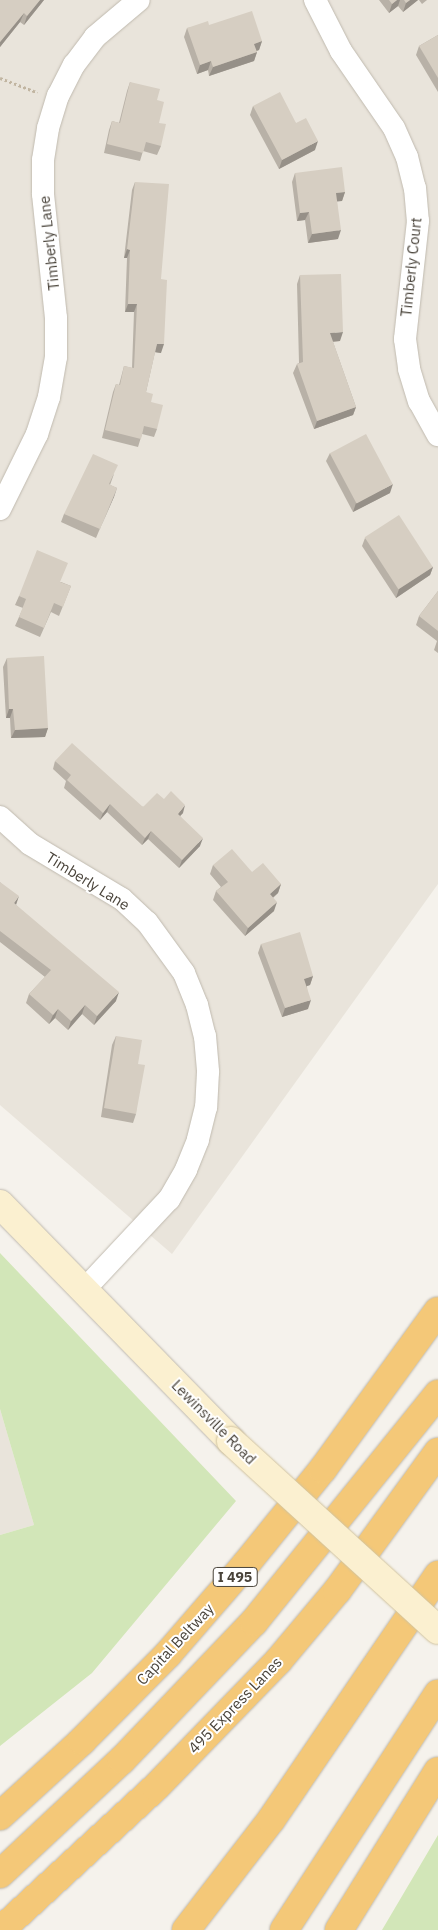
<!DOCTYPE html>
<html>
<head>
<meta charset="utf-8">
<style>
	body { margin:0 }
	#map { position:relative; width:438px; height:1930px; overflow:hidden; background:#f5f2ec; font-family:"IBM Plex Sans",sans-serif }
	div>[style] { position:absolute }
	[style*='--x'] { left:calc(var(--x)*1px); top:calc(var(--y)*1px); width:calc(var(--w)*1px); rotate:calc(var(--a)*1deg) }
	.residential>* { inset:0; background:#e9e4db }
	.green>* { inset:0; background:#d2e6b8 }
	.path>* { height:3px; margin-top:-1.5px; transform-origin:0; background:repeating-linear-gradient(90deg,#c1b5a1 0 2.5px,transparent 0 5px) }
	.roads { filter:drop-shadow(0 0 1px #c0baaf) drop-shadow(0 0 1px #c0baaf) }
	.minor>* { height:22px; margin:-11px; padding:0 11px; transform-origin:11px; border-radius:11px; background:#fff }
	.secondary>* { height:28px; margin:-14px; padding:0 14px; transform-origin:14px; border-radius:14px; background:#fbf0d0 }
	.motorway>* { height:28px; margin:-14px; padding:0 14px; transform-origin:14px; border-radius:14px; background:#f4c878 }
	.bridges { filter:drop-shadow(0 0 1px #d1c39f) drop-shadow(0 0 1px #d1c39f) }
	.secondary-bridge>* { height:28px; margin:-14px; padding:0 14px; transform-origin:14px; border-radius:14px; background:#fbf0d0 }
	.wall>* { inset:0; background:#b8b1a7 }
	.shaded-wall>* { inset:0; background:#969088 }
	.building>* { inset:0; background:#d6cec2; transform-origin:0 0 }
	span { translate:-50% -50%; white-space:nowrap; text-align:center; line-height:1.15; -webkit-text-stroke:4px #fff; paint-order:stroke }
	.shield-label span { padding:1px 4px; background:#fff; border:1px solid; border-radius:4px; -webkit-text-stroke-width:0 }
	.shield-label { font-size:14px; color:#49433a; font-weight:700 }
	.street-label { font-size:15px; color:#49433a }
</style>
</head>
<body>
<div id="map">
	<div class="residential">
		<div style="clip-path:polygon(0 0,438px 0,438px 884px,172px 1254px,0 1105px)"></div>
		<div style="clip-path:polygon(0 1409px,34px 1525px,0 1535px)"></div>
	</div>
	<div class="green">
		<div style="clip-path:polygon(0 1253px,236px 1501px,92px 1673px,0 1746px,0 1535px,34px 1525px,0 1409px)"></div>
		<div style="clip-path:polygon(438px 1834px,438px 1930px,382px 1930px,438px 1835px)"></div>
	</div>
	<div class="path">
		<div style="--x:0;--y:78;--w:40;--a:21"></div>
	</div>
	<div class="roads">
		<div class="minor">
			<div style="--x:315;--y:0;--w:57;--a:63"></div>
			<div style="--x:341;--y:51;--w:93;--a:55.5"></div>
			<div style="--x:394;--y:128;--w:32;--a:66"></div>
			<div style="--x:407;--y:157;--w:32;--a:76"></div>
			<div style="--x:415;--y:188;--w:33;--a:85"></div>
			<div style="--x:418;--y:221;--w:119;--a:96.3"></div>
			<div style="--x:405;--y:339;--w:30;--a:82"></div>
			<div style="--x:409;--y:369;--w:34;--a:73"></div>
			<div style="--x:419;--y:401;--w:39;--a:61"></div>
			<div style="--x:0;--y:509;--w:84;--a:-63.7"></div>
			<div style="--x:37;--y:434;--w:39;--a:-72"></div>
			<div style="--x:49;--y:397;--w:41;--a:-80.1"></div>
			<div style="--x:56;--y:357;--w:39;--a:-90"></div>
			<div style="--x:56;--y:318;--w:125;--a:-96"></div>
			<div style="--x:43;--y:194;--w:34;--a:-90"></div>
			<div style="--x:43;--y:160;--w:32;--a:-81"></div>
			<div style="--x:48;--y:128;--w:34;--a:-73"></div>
			<div style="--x:58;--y:96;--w:35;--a:-63"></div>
			<div style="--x:74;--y:65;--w:35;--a:-53"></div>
			<div style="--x:95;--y:37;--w:57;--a:-40.1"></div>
			<div style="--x:0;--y:817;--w:40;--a:42"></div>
			<div style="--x:30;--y:844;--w:107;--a:30.9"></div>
			<div style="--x:122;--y:899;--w:34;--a:43"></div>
			<div style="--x:147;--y:922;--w:63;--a:54"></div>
			<div style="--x:184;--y:973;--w:35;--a:68"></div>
			<div style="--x:197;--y:1005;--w:32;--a:76"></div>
			<div style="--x:205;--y:1036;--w:36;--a:85"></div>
			<div style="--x:208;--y:1072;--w:35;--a:93"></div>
			<div style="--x:206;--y:1107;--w:34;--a:104"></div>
			<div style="--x:198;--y:1140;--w:32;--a:112"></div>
			<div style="--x:186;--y:1170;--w:34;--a:120"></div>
			<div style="--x:169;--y:1199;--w:126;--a:133.1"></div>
		</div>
		<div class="secondary">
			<div style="--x:0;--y:1204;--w:331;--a:45.7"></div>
		</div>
		<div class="motorway">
			<div style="--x:0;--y:1816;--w:111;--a:-42.4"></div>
			<div style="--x:82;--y:1741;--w:122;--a:-45.3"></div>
			<div style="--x:168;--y:1654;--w:119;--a:-49.1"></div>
			<div style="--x:246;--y:1564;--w:122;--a:-51"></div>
			<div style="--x:323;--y:1469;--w:195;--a:-54"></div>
			<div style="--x:0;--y:1874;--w:167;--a:-43.1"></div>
			<div style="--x:122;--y:1760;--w:191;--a:-46.3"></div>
			<div style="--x:254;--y:1622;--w:293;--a:-51.1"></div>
			<div style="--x:1;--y:1930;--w:211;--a:-42.7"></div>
			<div style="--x:156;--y:1787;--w:177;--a:-45.9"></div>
			<div style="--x:279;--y:1660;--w:90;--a:-50"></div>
			<div style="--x:337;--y:1591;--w:172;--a:-54"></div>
			<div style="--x:186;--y:1930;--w:139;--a:-52.3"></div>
			<div style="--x:271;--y:1820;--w:297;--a:-55.7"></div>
			<div style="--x:284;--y:1930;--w:282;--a:-56.9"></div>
			<div style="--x:339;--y:1930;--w:187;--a:-58.1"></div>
		</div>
	</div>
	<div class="bridges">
		<div class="secondary-bridge">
			<div style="--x:231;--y:1441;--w:280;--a:42.4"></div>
		</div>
	</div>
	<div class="wall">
		<div style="clip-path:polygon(0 0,44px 0,24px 25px,20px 22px,0 47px)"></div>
		<div style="clip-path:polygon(379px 0,418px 0,403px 12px,398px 6px,389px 13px)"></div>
		<div style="clip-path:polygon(419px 0,427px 0,422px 4px)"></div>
		<div style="clip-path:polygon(209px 25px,262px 41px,259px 50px,256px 51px,257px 52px,254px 61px,209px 76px,208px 70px,197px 74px,184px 37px,187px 28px)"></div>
		<div style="clip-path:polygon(438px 35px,438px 92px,416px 55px,419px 46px)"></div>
		<div style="clip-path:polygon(130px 82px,157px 100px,161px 146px,157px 155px,143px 151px,140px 161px,104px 153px,109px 130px,112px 121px,119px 123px,127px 91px)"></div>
		<div style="clip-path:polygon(253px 106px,296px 123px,315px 150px,279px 169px,250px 115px)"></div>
		<div style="clip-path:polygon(295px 173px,345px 192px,342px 201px,337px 201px,338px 239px,308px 243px,305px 220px,297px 221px,292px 182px)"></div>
		<div style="clip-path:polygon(135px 182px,161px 279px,161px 353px,155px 352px,146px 392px,151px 402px,157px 429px,154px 437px,142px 434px,138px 447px,102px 438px,113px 392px,116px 384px,119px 385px,124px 366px,132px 368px,134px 312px,125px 312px,127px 258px,124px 258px,132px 190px)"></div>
		<div style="clip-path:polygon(300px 275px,340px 341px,333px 342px,356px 407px,353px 415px,314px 429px,293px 373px,297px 364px,299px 363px,297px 284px)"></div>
		<div style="clip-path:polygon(330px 453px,390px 493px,353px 512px,326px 461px)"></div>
		<div style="clip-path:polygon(114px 474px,110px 485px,117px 488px,96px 538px,61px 522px,64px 514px)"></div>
		<div style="clip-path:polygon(365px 538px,433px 567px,430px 575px,396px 598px,362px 546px)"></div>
		<div style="clip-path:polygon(61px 582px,71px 586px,59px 616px,51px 612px,40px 637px,15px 626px,23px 608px,15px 605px,19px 596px)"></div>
		<div style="clip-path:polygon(438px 591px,438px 653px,434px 650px,437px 641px,416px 625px,419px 616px)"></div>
		<div style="clip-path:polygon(7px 658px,48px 728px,45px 737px,11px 738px,10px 718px,6px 718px,3px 667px)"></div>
		<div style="clip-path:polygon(55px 761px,143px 807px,164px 799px,183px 813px,180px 816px,200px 846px,179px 868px,148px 839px,142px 845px,107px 812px,100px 820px,64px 788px,66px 781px,53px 769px)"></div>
		<div style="clip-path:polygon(213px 865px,252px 872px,281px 884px,278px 893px,273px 898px,274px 911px,245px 936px,213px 900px,216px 891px,221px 887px,210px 874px)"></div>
		<div style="clip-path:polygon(0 882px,16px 905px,116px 1001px,94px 1025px,82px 1014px,68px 1030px,55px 1018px,49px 1024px,26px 1003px,29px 994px,45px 977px,0 942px)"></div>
		<div style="clip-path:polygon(261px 944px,313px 976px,310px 985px,307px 986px,308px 1009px,282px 1017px,258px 953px)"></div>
		<div style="clip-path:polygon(116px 1036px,138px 1064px,136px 1114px,133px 1123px,101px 1117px,112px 1045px)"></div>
	</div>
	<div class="shaded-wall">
		<div style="clip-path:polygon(40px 0,44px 0,24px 25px,27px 16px)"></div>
		<div style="clip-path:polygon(397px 0,400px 0,398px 6px,389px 13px,392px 4px)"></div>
		<div style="clip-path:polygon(410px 0,418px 0,403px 12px,406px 3px)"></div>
		<div style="clip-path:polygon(24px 13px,20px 22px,0 47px,0 42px)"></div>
		<div style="clip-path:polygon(262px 41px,259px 50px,251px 53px,254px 44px)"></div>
		<div style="clip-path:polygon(257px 52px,254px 61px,209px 76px,213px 67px)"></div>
		<div style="clip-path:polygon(211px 61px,208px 70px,197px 74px,200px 65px)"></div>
		<div style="clip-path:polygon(318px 141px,315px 150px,279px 169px,282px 160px)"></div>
		<div style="clip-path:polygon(345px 192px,342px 201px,333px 202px,336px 193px)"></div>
		<div style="clip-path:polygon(309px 212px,305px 220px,297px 221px,300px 213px)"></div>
		<div style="clip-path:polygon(341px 230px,338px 239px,308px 243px,312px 234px)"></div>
		<div style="clip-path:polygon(127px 249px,130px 250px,127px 258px,124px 258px)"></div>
		<div style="clip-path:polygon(128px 304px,137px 304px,134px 312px,125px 312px)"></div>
		<div style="clip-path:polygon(343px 332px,340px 341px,326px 342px,330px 333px)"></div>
		<div style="clip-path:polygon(157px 344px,164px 344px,161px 353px,154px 352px)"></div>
		<div style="clip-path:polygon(356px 407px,353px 415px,314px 429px,317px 421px)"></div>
		<div style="clip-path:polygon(393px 484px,390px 493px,353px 512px,356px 503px)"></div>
		<div style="clip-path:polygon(117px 488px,114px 497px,96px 538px,100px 529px)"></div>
		<div style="clip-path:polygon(433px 567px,430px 575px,396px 598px,399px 589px)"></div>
		<div style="clip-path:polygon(9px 709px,13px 709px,10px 718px,6px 718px)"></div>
		<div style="clip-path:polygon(48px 728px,45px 737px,11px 738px,15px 730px)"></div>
		<div style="clip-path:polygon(110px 804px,107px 812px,100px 820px,103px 813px)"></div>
		<div style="clip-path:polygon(185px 805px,183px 813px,175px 821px,178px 814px)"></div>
		<div style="clip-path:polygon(151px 831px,148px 839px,142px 845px,145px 838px)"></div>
		<div style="clip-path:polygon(203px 838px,200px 846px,179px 868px,182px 860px)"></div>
		<div style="clip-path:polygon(281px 884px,278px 893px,266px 903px,270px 894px)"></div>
		<div style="clip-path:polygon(19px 896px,16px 905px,14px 903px)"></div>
		<div style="clip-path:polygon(277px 902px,274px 911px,245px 936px,248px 928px)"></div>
		<div style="clip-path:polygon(313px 976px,310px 985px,301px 988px,304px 979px)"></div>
		<div style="clip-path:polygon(119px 992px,116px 1001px,94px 1025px,97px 1016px)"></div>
		<div style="clip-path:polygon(311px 1000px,308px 1009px,282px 1017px,285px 1008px)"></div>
		<div style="clip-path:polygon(85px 1005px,82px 1014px,68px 1030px,71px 1021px)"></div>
		<div style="clip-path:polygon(58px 1009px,55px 1018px,49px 1024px,53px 1015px)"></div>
	</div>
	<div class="building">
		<div style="clip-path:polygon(0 0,40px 0,27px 16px,24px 13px,0 42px)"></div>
		<div style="clip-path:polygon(389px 0,397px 0,392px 4px)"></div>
		<div style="clip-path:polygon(404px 0,410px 0,406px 3px)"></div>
		<div style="clip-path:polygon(252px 11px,262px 41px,254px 44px,257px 52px,213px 67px,211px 61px,200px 65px,187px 28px,208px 21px,209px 25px)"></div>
		<div style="clip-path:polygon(438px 35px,438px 78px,419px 46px)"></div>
		<div style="clip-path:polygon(130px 82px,160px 89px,157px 100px,164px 102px,159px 123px,166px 124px,161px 146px,146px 142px,143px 153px,107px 144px,112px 121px,120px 123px)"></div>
		<div style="clip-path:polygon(280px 92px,296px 123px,306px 118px,318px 141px,282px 160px,253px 106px)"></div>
		<div style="clip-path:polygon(342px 167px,345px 192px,336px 193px,341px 230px,312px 234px,309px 212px,300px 213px,295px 173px)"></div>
		<div style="clip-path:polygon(135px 182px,169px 184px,161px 279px,167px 280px,164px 344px,157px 344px,146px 392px,153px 394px,151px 402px,163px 405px,157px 429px,144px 426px,141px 439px,105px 430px,116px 384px,120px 385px,124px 366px,134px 368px,137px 304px,128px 304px,130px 250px,127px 249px)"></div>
		<div style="clip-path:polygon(341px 274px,343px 332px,330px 333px,356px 407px,317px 421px,297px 364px,303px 362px,300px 275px)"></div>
		<div style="left:366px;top:434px;width:57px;height:41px;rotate:62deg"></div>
		<div style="clip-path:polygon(93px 454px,118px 465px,109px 484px,117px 488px,100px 529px,64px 514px)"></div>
		<div style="left:399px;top:515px;width:62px;height:41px;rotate:57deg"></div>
		<div style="clip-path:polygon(37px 550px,68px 563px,60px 582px,71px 586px,63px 607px,54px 603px,44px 628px,19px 617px,26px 599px,19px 596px)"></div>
		<div style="clip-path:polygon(438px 591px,438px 631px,419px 616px)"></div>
		<div style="clip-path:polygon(44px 656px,48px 728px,15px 730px,13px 709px,9px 709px,7px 658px)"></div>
		<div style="clip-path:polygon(72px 743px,143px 807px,157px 793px,164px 799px,171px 791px,185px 805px,178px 814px,203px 838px,182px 860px,151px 831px,145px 838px,110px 804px,103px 813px,67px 780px,71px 775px,55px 761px)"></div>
		<div style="clip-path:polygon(232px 849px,252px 872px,263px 863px,281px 884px,270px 894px,277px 902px,248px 928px,216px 891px,228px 882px,213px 865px)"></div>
		<div style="clip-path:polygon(0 882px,19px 896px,14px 903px,119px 992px,97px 1016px,85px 1005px,71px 1021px,58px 1009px,53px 1015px,29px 994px,51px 970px,0 931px)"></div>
		<div style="clip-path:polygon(300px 932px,313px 976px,304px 979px,311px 1000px,285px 1008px,261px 944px)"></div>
		<div style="clip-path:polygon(116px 1036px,142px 1040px,138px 1064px,145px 1065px,136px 1114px,104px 1108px)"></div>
	</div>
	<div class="shield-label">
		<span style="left:235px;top:1577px">I 495</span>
	</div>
	<div class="street-label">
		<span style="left:49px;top:243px;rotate:-96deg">Timberly Lane</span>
		<span style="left:411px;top:267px;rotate:-84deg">Timberly Court</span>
		<span style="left:88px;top:881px;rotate:32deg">Timberly Lane</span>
		<span style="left:214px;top:1422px;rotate:45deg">Lewinsville Road</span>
		<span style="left:175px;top:1644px;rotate:-47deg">Capital Beltway</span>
		<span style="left:235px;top:1705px;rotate:-46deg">495 Express Lanes</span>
	</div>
</div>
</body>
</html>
